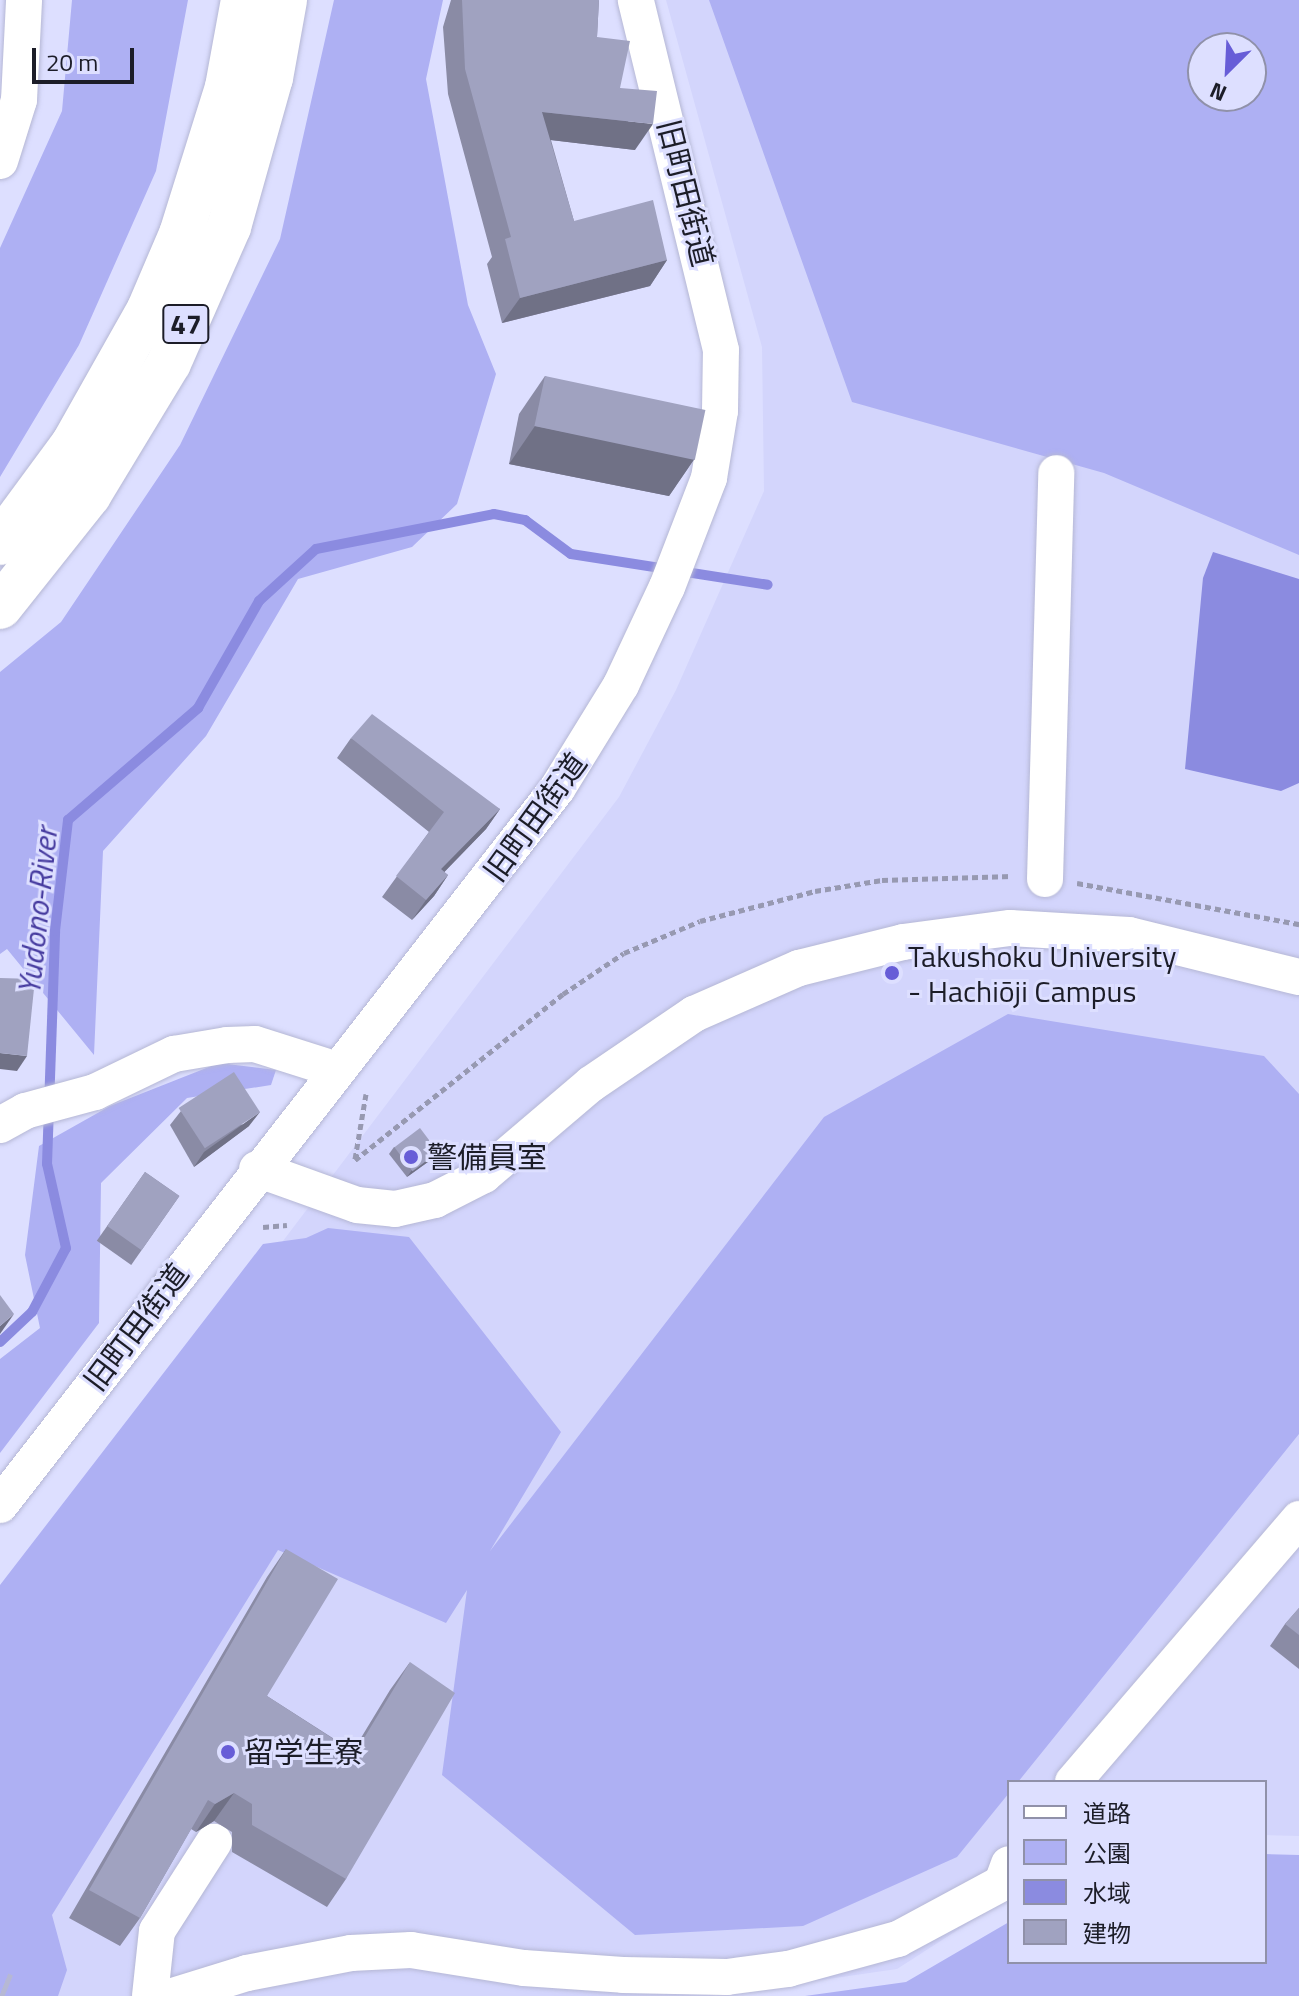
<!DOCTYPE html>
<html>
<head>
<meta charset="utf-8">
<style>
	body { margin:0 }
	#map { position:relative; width:1299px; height:1996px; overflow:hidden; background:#dddfff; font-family:"Titillium Web","Noto Sans JP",sans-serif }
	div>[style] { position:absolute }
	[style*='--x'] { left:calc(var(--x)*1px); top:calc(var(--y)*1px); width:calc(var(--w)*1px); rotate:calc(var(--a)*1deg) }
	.built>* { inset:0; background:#d3d5fc }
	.green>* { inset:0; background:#aeb0f3 }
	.water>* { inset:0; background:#8b8be0 }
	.stream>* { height:10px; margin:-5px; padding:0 5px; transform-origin:5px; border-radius:5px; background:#8b8be0 }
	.highway-tunnel>* { height:44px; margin-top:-22px; transform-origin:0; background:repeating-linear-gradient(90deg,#b6b8d4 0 44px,transparent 0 66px) }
	.path>* { height:5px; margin-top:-2.5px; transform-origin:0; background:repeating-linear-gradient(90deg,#9799b1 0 6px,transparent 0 10px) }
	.roads { filter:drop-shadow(0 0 2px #b5b7d5) drop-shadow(0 0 2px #b5b7d5) }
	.minor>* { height:36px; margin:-18px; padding:0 18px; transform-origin:18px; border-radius:18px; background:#fff }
	.major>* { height:44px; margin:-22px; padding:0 22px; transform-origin:22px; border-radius:22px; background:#fff }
	.wall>* { inset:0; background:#8a8ba5; transform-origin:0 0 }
	.shaded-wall>* { inset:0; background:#707186 }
	.building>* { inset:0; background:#a0a2c0; transform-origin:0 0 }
	.dots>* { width:22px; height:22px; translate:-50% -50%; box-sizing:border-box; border:4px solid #dddfff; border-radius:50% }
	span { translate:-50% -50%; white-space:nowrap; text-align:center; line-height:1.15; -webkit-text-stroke:6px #dddfff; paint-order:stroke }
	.shield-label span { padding:2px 6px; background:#dddfff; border:2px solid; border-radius:6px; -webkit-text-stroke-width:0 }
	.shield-label { font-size:28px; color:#1c1d28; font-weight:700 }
	.street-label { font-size:30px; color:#1c1d28 }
	.poi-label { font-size:30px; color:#1c1d28 }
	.left { translate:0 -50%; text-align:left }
	.water-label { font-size:32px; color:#463b9f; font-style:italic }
	.legend { position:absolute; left:1007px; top:1780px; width:260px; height:184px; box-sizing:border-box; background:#dddfff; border:2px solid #9091a9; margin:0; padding:10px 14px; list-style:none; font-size:24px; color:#1c1d28 }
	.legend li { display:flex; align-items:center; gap:16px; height:40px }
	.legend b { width:40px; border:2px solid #9091a9 }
	.north { position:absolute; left:1187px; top:32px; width:80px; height:80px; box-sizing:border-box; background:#dddfff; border:2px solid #9091a9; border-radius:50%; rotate:204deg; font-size:22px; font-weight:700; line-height:32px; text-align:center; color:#1c1d28 }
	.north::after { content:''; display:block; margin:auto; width:28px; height:36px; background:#675dd7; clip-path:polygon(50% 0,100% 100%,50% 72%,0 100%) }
	.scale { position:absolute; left:32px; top:48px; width:102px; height:36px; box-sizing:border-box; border:4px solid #1c1d28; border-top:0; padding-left:10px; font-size:24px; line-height:28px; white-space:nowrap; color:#1c1d28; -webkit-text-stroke:6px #dddfff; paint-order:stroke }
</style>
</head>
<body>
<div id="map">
	<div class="built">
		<div style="clip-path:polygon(evenodd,666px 0,1299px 0,1299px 1836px,1265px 1835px,1265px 1782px,1009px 1782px,1009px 1897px,897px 1969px,709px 1996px,0 1996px,0 1615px,619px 797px,676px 690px,764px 491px,762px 347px,666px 0,1203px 48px,1251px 48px,1251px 96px,1203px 96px,1203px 48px)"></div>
	</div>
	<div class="green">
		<div style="clip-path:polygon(72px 0,188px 0,156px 171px,79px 345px,0 477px,0 248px,62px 111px)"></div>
		<div style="clip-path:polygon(334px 0,443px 0,426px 79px,468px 305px,496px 374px,457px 504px,412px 547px,298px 579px,206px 736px,103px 851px,94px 1055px,7px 949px,0 954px,0 672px,61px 622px,180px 445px,280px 239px)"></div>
		<div style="clip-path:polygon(evenodd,709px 0,1299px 0,1299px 555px,1104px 473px,852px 402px,709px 0,1203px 48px,1251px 48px,1251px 96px,1203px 96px,1203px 48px)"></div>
		<div style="clip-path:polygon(1008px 1014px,1264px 1056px,1299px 1094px,1299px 1434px,1018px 1782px,1009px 1782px,1009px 1793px,957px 1857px,803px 1926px,635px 1935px,442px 1775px,467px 1590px,446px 1623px,278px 1550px,52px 1915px,67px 1970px,58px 1996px,0 1996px,0 1585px,263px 1244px,306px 1238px,328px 1228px,409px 1237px,561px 1432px,490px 1551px,824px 1117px)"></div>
		<div style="clip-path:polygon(219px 1063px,276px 1070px,271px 1085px,187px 1098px,101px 1183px,99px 1323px,0 1453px,0 1359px,40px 1328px,25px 1255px,39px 1146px,110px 1106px)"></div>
		<div style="clip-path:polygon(1265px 1854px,1299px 1855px,1299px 1996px,805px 1996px,906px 1982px,1009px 1922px,1009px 1962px,1265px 1962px)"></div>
	</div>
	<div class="water">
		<div style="clip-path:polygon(1213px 552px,1299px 579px,1299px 783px,1281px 791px,1185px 769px,1203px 578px)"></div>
	</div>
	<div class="stream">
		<div style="--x:0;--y:1342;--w:44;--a:-43.2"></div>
		<div style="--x:32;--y:1312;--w:72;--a:-62"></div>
		<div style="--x:66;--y:1248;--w:86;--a:-102.7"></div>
		<div style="--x:47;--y:1164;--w:233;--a:-88"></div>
		<div style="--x:55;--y:931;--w:112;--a:-83.3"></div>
		<div style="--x:68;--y:820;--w:172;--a:-40.7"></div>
		<div style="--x:198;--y:708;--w:123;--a:-60.3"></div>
		<div style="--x:259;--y:601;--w:77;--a:-42.4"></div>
		<div style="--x:316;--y:549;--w:181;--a:-11.1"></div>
		<div style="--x:494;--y:514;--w:32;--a:11"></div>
		<div style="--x:525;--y:520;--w:57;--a:36.5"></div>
		<div style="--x:571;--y:554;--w:199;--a:8.9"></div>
	</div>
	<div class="highway-tunnel">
		<div style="--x:0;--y:1994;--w:5;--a:22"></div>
	</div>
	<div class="path">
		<div style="--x:1077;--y:883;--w:226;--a:10.5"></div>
		<div style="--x:355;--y:1159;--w:66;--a:-80.4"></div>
		<div style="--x:355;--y:1160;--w:266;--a:-38.6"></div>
		<div style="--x:563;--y:994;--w:73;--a:-33.9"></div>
		<div style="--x:624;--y:953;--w:82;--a:-22.8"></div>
		<div style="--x:700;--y:921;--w:119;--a:-14.6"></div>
		<div style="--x:815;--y:891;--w:68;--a:-9.3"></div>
		<div style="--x:882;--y:880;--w:130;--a:-1.8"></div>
		<div style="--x:263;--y:1227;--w:24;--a:-5"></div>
	</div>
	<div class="roads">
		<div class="minor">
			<div style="--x:0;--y:161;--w:64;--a:-72.7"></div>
			<div style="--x:19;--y:100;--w:100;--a:-87.1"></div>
			<div style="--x:1045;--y:879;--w:406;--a:-88.4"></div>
			<div style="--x:0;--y:1125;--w:29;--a:-29"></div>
			<div style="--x:25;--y:1111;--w:73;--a:-15.2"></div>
			<div style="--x:95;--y:1092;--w:88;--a:-25.7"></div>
			<div style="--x:174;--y:1054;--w:54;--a:-9.6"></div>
			<div style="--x:227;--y:1045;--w:28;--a:-2"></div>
			<div style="--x:255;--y:1044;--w:86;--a:17.6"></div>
			<div style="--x:257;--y:1169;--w:106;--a:19.8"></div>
			<div style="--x:357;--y:1205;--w:38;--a:6"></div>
			<div style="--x:395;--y:1209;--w:41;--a:-12.7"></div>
			<div style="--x:435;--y:1200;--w:55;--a:-27"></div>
			<div style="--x:484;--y:1175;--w:140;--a:-40.4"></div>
			<div style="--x:591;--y:1084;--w:125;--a:-34.2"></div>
			<div style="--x:694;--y:1014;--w:115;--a:-23.7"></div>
			<div style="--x:799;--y:968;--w:107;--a:-14"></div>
			<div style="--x:903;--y:942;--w:108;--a:-7.5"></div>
			<div style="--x:1010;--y:928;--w:119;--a:3.4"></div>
			<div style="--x:1129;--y:935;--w:175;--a:13.9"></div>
			<div style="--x:0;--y:1505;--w:907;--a:-52.12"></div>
			<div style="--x:557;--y:789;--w:122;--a:-58.4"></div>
			<div style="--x:621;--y:685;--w:108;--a:-64.9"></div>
			<div style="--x:667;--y:587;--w:117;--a:-68.9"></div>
			<div style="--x:709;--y:478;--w:68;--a:-80.7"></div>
			<div style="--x:720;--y:411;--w:61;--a:-89.1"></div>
			<div style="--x:721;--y:350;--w:360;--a:-103.7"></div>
			<div style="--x:1073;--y:1782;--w:347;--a:-49.3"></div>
			<div style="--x:150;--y:1996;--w:65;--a:-83.9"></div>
			<div style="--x:157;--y:1931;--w:106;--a:-57.4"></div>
			<div style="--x:173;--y:1996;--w:77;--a:-17.3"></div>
			<div style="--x:247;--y:1973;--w:106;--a:-10.9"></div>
			<div style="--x:351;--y:1953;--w:60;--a:-2.9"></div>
			<div style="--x:411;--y:1950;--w:114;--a:9.1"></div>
			<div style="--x:524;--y:1968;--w:99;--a:4"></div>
			<div style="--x:623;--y:1975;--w:104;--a:1.1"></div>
			<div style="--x:727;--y:1977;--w:62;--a:-7.5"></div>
			<div style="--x:788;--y:1969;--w:114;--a:-15.3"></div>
			<div style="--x:898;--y:1939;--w:118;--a:-28.3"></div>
			<div style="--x:1002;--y:1883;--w:20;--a:-70"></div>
		</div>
		<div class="major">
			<div style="--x:0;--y:543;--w:123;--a:-53.6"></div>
			<div style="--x:73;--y:444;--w:155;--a:-60.6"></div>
			<div style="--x:149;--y:309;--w:82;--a:-66.9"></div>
			<div style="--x:181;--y:234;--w:154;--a:-72.6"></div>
			<div style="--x:227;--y:87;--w:88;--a:-79.6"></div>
			<div style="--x:0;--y:607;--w:143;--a:-51.5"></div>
			<div style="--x:89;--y:495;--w:154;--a:-58.8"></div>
			<div style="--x:169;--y:363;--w:149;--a:-66.2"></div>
			<div style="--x:229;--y:227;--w:155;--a:-74.3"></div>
			<div style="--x:271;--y:78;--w:79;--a:-79.8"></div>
		</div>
	</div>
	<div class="wall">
		<div style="clip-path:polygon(451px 0,599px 0,597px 37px,620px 88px,635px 150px,551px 140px,574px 221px,667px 260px,650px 286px,502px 323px,487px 264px,492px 257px,448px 94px,443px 27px)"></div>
		<div style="clip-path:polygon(545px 376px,695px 458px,669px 496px,509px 464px,519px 414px)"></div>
		<div style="clip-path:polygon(351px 738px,500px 809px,486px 829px,444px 872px,448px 875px,434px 896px,412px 920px,382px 897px,429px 832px,337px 758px)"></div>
		<div style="clip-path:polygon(181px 1111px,249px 1126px,194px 1167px,170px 1125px)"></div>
		<div style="clip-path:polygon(394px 1147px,438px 1152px,432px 1159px,407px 1177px,389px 1154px)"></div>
		<div style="left:145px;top:1172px;width:42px;height:84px;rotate:35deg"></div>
		<div style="clip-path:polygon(286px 1549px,267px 1696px,353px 1751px,390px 1690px,410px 1662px,346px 1879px,327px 1907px,232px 1852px,232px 1832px,214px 1821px,196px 1832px,191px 1829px,140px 1918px,120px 1946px,69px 1918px,267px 1577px)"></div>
		<div style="clip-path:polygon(1299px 1608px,1299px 1669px,1270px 1646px,1285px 1624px)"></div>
	</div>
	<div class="shaded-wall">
		<div style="clip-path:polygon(542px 112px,653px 124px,635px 150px,525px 137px)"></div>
		<div style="clip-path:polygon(667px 260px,650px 286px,502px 323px,520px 298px)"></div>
		<div style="clip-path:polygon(535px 426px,695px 458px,669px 496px,509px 464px)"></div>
		<div style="clip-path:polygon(500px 809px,486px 829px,427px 890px,441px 869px)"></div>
		<div style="clip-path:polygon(448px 875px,434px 896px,412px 920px,426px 900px)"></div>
		<div style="clip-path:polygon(0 1053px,27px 1056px,17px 1071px,0 1069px)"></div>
		<div style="clip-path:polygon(260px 1112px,249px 1126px,194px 1167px,204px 1152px)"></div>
		<div style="clip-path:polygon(438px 1152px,432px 1159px,407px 1177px,412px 1170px)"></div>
		<div style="clip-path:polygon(14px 1314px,0 1334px,0 1326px)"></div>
		<div style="clip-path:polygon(234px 1793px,214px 1821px,196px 1832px,215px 1804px)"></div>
	</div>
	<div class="building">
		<div style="clip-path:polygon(462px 0,599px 0,597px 37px,630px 41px,620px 88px,657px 91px,653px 124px,542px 112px,574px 221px,653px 200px,667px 260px,520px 298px,505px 239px,511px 237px,465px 69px)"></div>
		<div style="left:545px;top:376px;width:164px;height:51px;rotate:12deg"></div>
		<div style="clip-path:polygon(372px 714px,500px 809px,441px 869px,448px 875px,426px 900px,396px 876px,444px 812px,351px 738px)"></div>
		<div style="clip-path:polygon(0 978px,35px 979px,27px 1056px,0 1053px)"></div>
		<div style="left:234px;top:1072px;width:48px;height:66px;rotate:57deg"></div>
		<div style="left:420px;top:1128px;width:30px;height:32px;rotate:53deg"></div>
		<div style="left:145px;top:1172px;width:42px;height:66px;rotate:35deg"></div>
		<div style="clip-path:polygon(0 1295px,14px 1314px,0 1326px)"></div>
		<div style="clip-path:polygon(286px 1549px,338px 1579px,267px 1696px,355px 1753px,410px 1662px,455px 1693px,346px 1879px,252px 1825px,252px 1804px,234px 1793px,215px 1804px,208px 1800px,140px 1918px,89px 1890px)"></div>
		<div style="clip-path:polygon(1299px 1608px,1299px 1635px,1285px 1624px)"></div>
	</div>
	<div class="dots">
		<div style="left:892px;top:973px;background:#675dd7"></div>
		<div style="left:411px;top:1157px;background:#675dd7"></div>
		<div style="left:228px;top:1752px;background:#675dd7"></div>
	</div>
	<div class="shield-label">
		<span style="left:186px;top:324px">47</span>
	</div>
	<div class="street-label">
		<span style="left:686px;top:193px;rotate:76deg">旧町田街道</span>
		<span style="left:535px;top:817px;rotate:-54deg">旧町田街道</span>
		<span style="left:136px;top:1327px;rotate:-53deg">旧町田街道</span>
	</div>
	<div class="poi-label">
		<span class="left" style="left:908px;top:973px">Takushoku University<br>- Hachiōji Campus</span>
		<span class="left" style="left:427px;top:1157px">警備員室</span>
		<span class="left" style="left:244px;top:1752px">留学生寮</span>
	</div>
	<div class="water-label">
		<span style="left:37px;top:911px;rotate:-84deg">Yudono-River</span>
	</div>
	<ul class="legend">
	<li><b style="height:10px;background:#fff"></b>道路</li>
	<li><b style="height:22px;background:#aeb0f3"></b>公園</li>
	<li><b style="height:22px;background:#8b8be0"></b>水域</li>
	<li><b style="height:22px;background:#a0a2c0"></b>建物</li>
	</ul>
	<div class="north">N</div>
	<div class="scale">20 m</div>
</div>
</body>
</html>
